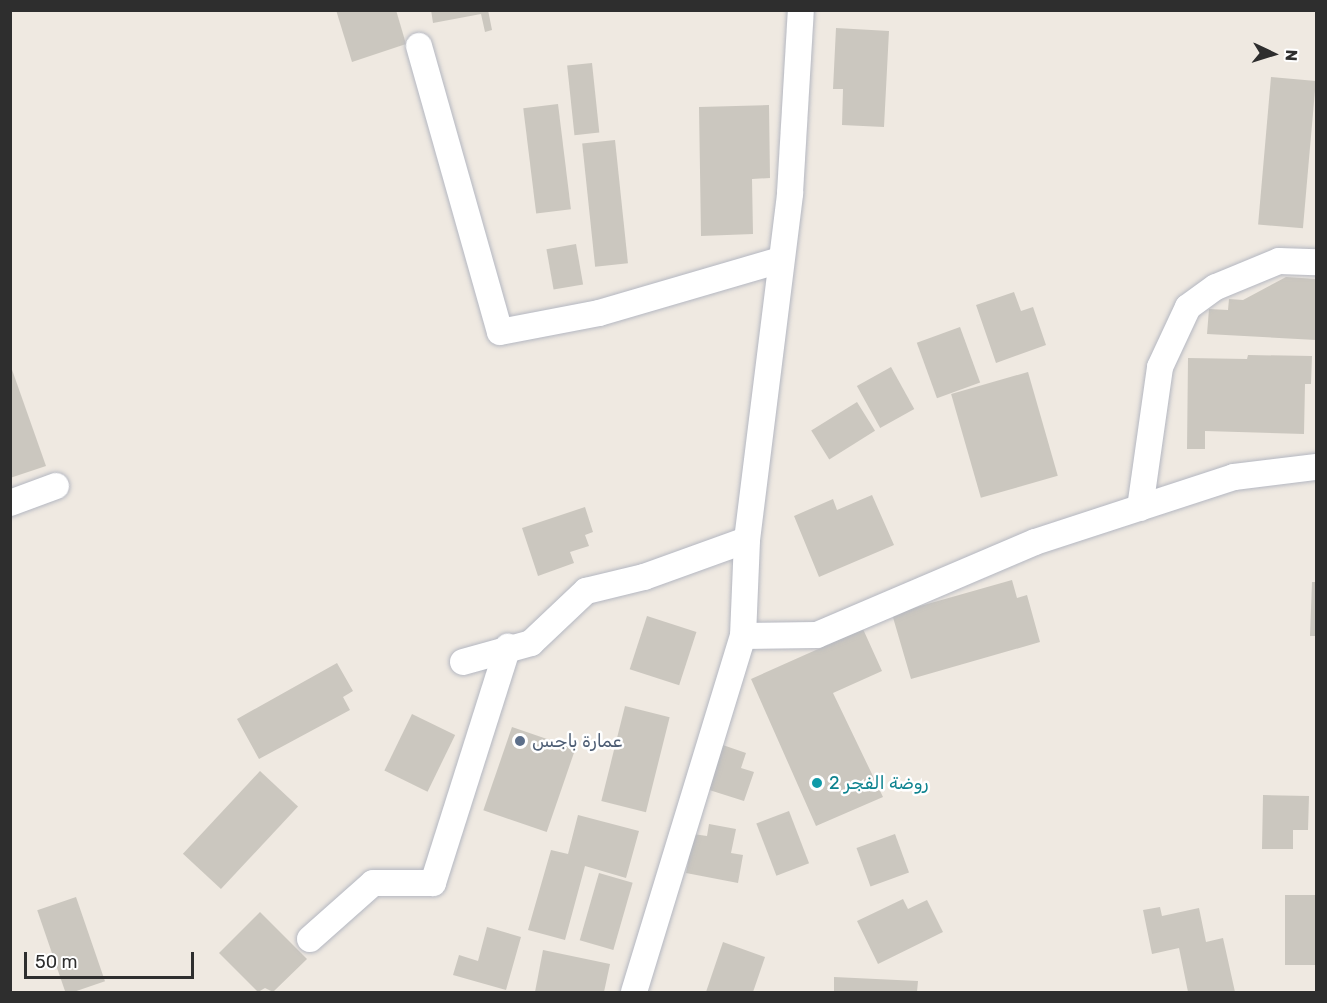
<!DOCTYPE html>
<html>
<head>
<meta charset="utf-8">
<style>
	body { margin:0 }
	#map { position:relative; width:1327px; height:1003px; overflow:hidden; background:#efe9e1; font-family:Rubik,Cairo,sans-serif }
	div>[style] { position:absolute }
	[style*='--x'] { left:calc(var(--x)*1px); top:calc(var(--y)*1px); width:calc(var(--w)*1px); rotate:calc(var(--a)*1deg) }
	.building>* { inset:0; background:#cbc7bf; transform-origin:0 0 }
	.roads { filter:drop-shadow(0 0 2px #b4b7c1) drop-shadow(0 0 2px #b4b7c1) }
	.minor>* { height:26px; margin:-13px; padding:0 13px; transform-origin:13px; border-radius:13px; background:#fff }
	.dots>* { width:16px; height:16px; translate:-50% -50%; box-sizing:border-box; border:3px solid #fff; border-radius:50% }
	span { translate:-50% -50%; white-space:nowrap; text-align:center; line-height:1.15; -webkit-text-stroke:5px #fff; paint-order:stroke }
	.service-label { font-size:18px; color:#4e5e75 }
	.left { translate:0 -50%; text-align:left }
	.culture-label { font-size:18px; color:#0d838f }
	.frame { position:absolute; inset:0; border:12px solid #2e2e2e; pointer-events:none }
	.north { position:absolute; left:1243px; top:24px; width:60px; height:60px; -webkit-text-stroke:4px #fff; paint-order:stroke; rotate:94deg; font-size:16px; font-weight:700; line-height:24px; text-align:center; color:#2e2e2e }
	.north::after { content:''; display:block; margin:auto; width:21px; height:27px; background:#2e2e2e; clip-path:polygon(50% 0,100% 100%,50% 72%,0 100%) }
	.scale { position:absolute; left:24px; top:952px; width:170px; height:27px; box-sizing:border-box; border:3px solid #2e2e2e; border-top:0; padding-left:8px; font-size:18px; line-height:21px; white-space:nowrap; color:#2e2e2e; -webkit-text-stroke:4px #fff; paint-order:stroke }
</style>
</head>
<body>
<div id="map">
	<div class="building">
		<div style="clip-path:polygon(336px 10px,396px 10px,406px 44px,352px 62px)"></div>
		<div style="clip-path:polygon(431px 10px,488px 10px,492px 30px,485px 32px,481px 14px,433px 23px)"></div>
		<div style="clip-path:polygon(836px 28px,889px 31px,884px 127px,842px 125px,843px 89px,833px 89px)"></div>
		<div style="left:592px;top:63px;width:70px;height:25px;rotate:84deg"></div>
		<div style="left:1271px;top:77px;width:45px;height:148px;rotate:5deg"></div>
		<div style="left:558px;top:104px;width:106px;height:35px;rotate:83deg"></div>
		<div style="clip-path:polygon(769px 105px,770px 178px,752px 179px,753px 234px,701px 236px,699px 107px)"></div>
		<div style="left:615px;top:140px;width:124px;height:33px;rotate:84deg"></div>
		<div style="left:576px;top:244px;width:41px;height:30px;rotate:80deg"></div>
		<div style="clip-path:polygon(1286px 277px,1316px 279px,1316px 340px,1207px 334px,1209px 309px,1228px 310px,1229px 299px,1243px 300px)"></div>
		<div style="clip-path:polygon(1014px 292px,1021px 311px,1033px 307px,1046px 345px,996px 363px,976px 305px)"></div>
		<div style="left:960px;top:327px;width:59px;height:46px;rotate:70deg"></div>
		<div style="clip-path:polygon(1248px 355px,1312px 356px,1311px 384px,1305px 384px,1304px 434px,1205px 431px,1205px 449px,1187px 449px,1188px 358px,1247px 359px)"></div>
		<div style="clip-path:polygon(10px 364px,46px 466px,10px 478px)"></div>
		<div style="left:891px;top:367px;width:48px;height:39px;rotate:61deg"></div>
		<div style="left:1028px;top:372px;width:108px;height:80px;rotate:74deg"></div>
		<div style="left:857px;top:402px;width:34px;height:54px;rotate:58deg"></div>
		<div style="clip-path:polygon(872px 495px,894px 545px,819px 577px,794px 516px,833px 499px,837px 510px)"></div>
		<div style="clip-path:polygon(585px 507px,593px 532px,585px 535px,589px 546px,570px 552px,574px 563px,538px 576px,522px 528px)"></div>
		<div style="clip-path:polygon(1012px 580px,1017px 598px,1027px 595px,1040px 642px,911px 679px,892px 614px)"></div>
		<div style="clip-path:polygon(1312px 582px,1316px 582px,1316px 636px,1310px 636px)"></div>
		<div style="left:647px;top:616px;width:52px;height:56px;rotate:18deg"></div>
		<div style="clip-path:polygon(863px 629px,882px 671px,833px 693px,883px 797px,816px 826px,751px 679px)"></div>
		<div style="clip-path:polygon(337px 663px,353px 691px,343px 697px,350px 710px,259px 759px,237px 719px)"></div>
		<div style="left:625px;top:706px;width:46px;height:98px;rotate:14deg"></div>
		<div style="left:412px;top:714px;width:48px;height:63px;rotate:26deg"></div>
		<div style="left:512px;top:727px;width:67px;height:88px;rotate:19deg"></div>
		<div style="clip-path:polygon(717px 743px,746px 753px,741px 768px,754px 772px,744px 801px,703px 788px)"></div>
		<div style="left:260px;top:771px;width:52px;height:113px;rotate:43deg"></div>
		<div style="clip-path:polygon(1263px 795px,1309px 796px,1308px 830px,1293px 830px,1293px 849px,1262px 849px)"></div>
		<div style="left:789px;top:811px;width:56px;height:35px;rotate:69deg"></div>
		<div style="clip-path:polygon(578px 815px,639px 831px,626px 878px,585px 866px,565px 940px,528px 930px,551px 850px,568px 854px)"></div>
		<div style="clip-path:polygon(709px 824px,736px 829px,731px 853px,743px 855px,738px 883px,686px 873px,693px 834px,707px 836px)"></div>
		<div style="left:895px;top:834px;width:41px;height:41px;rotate:70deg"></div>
		<div style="left:599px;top:873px;width:35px;height:70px;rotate:16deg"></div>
		<div style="left:1316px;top:895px;width:70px;height:31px;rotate:90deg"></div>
		<div style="left:76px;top:897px;width:89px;height:41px;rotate:71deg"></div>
		<div style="clip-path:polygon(903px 899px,908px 909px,927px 900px,943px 932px,878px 964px,857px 921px)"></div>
		<div style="clip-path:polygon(1160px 907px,1162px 916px,1199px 908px,1206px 942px,1223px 938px,1235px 992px,1188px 992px,1179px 948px,1152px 954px,1143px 910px)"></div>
		<div style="clip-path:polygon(260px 912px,307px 959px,273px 992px,265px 988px,258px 992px,219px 953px)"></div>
		<div style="clip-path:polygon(487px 927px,521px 937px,506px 990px,453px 975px,459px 955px,478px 961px)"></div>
		<div style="clip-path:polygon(723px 942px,765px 957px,753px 992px,706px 992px)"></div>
		<div style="clip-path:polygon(543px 950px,610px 964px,604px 992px,535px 992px)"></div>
		<div style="clip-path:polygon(834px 977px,918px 981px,917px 992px,834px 992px)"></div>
	</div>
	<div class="roads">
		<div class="minor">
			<div style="--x:419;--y:46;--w:297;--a:74.2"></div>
			<div style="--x:500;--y:332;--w:101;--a:-10.9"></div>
			<div style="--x:599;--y:313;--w:189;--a:-16.3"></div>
			<div style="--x:10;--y:503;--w:49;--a:-20.3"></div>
			<div style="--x:1140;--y:508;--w:142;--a:-81.9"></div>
			<div style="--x:1160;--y:367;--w:66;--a:-65"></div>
			<div style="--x:1188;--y:307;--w:34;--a:-36"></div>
			<div style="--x:1216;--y:287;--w:68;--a:-22.4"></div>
			<div style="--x:1279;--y:261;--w:37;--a:2"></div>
			<div style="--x:743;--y:636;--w:96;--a:-87.6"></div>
			<div style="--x:747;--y:540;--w:350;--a:-82.9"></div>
			<div style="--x:790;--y:193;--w:183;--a:-86.6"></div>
			<div style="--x:463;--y:662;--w:71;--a:-15.6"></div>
			<div style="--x:531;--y:643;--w:76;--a:-43.4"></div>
			<div style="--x:586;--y:591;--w:60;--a:-13.6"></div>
			<div style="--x:644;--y:577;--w:109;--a:-19.8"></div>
			<div style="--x:310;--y:939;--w:84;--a:-41.6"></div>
			<div style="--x:373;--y:883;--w:60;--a:0"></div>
			<div style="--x:433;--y:883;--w:248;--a:-72.4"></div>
			<div style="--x:634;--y:992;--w:372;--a:-73"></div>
			<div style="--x:743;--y:636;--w:74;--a:-0.8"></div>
			<div style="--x:817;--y:635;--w:237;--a:-23.1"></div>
			<div style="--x:1035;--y:542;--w:209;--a:-18.1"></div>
			<div style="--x:1234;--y:477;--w:83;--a:-7"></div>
		</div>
	</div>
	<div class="dots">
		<div style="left:520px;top:741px;background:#5c6f8a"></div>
		<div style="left:817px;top:783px;background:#0f9aa8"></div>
	</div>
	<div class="service-label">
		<span class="left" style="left:532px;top:741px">عمارة باجس</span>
	</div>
	<div class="culture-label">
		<span class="left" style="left:829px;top:783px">روضة الفجر 2</span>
	</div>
	<div class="frame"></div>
	<div class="north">N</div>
	<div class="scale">50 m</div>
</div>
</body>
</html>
